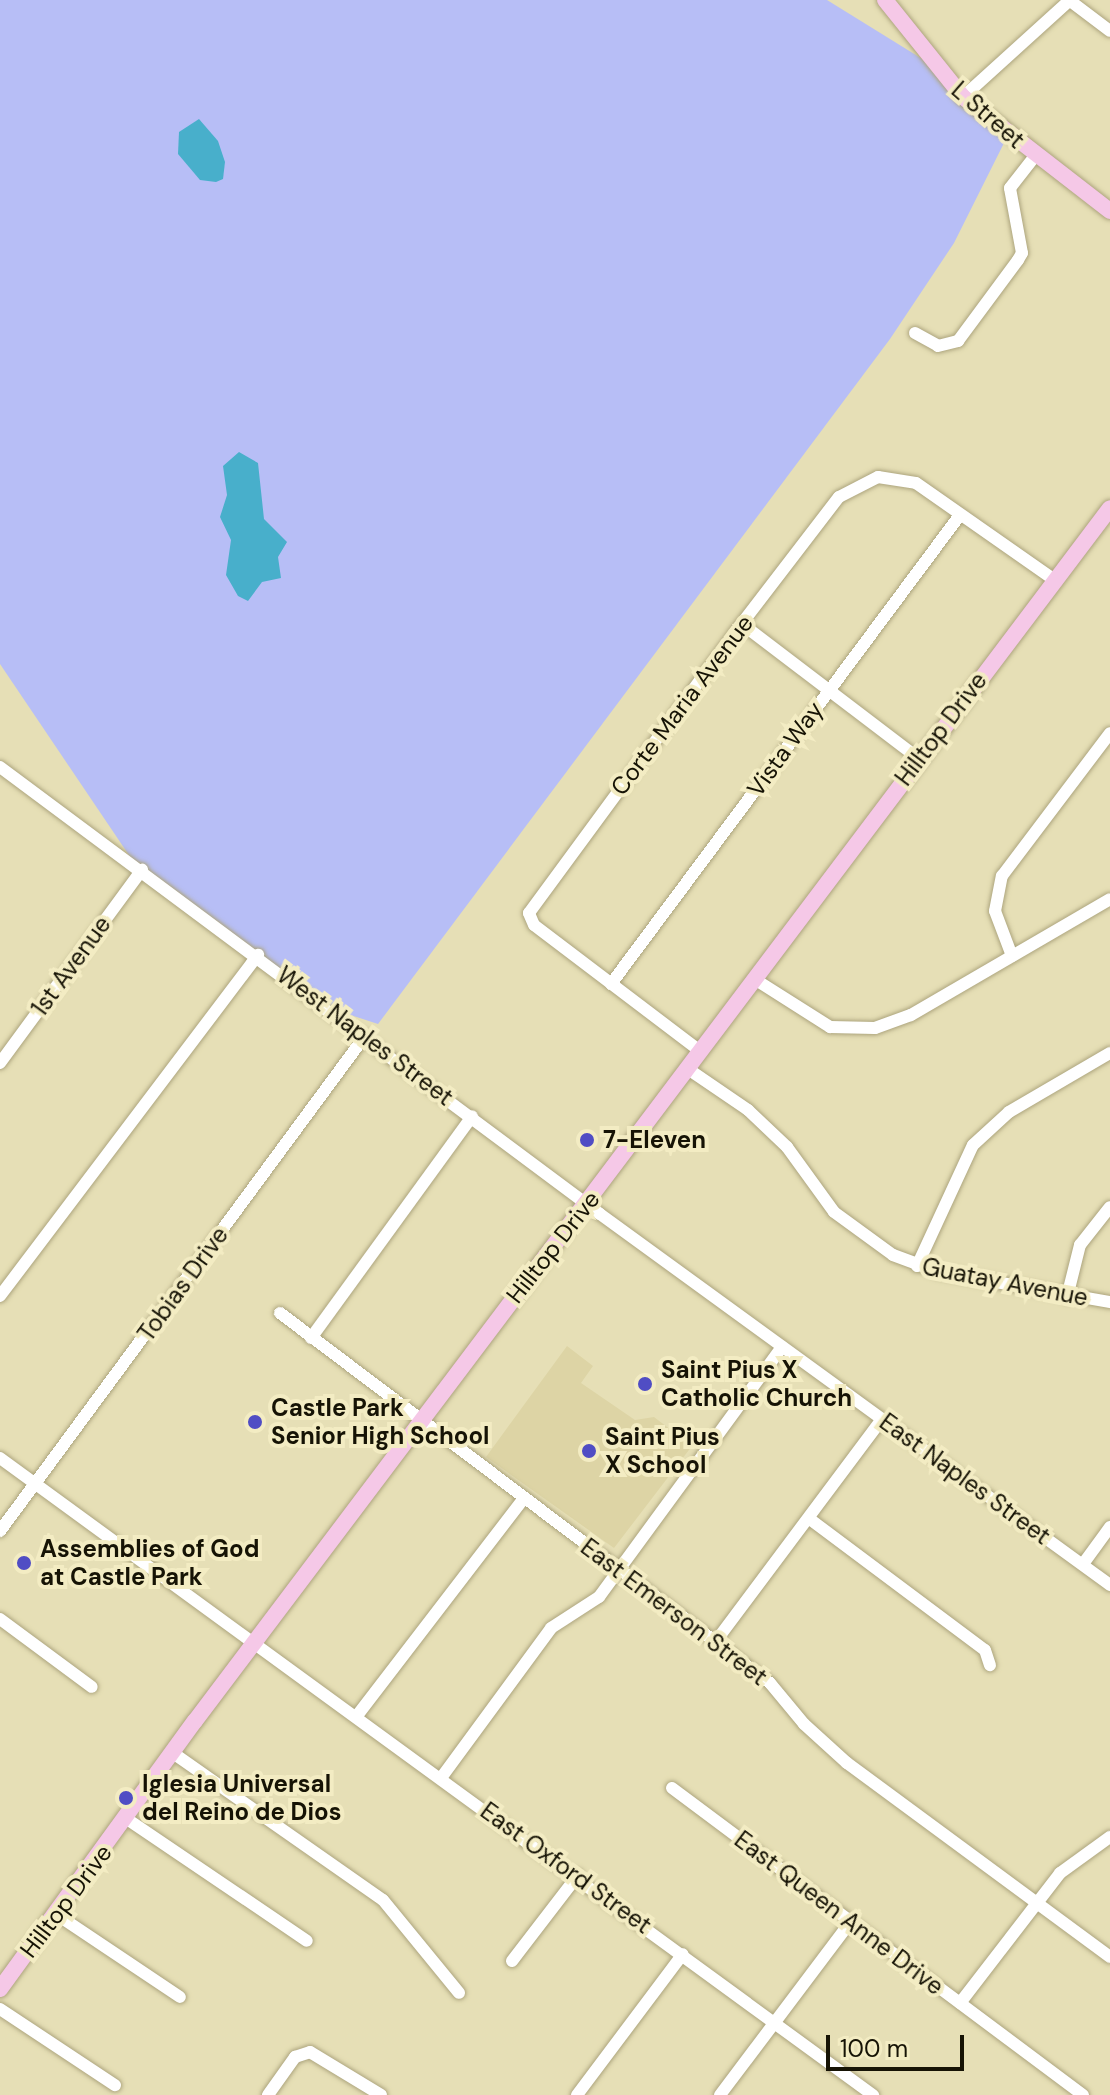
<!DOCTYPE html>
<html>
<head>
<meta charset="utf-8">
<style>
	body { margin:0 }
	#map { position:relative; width:1110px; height:2095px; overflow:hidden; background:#e6dfb6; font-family:"DM Sans",sans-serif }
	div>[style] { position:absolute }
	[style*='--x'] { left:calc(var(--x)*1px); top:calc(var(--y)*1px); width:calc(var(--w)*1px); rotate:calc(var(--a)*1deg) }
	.built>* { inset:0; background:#ddd4a5 }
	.green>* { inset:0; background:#b7bef6 }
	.water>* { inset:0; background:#48afcb }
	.roads { filter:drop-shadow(0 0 2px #ada57e) drop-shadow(0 0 2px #ada57e) }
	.minor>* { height:12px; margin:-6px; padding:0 6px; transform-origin:6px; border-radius:6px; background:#fff }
	.major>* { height:16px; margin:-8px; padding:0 8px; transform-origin:8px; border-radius:8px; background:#f5c8e7 }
	.dots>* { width:22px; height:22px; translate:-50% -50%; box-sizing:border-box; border:4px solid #f3ecc3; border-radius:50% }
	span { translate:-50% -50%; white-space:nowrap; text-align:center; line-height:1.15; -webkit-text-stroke:8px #f3ecc3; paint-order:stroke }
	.street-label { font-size:24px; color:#161305 }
	.poi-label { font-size:24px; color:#161305; font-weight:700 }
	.left { translate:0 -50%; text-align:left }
	.scale { position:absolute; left:826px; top:2035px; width:138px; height:36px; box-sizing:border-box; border:4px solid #161305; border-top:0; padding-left:10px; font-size:24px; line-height:28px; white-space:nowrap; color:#161305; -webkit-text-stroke:6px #f3ecc3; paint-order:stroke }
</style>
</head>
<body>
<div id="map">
	<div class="built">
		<div style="clip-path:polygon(567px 1346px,593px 1366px,581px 1383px,635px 1420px,654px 1417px,692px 1446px,614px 1548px,486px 1457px)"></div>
	</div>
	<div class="green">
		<div style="clip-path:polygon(0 0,827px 0,932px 65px,1008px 135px,954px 243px,890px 339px,378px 1024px,317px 1004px,141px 873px,0 664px)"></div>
	</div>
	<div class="water">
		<div style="clip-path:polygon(199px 119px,218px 141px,225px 162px,223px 179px,216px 182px,200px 180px,178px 154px,179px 132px)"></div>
		<div style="clip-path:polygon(239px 452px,258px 463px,264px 519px,287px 542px,278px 557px,281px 578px,262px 582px,248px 601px,238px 596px,226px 575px,231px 540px,220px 517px,227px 495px,223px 466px)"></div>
	</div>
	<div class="roads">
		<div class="minor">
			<div style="--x:1069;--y:0;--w:51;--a:37.1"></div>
			<div style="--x:963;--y:97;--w:144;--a:-42.2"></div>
			<div style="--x:915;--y:333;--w:26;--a:29"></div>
			<div style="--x:938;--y:346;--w:21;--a:-14"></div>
			<div style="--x:958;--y:341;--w:101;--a:-53.5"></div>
			<div style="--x:1018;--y:260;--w:8;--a:-60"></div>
			<div style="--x:1022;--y:253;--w:66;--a:-100.5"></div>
			<div style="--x:1010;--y:188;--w:41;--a:-52"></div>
			<div style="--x:742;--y:624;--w:223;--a:37.3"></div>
			<div style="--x:0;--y:767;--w:748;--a:36.69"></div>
			<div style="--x:600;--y:1214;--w:631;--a:36.03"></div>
			<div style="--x:1012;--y:956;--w:48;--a:-110.7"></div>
			<div style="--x:995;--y:911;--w:36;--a:-79"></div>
			<div style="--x:1002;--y:876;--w:179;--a:-52.9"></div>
			<div style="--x:756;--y:980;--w:88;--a:32.4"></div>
			<div style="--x:830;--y:1027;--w:45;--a:1.3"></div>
			<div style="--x:875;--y:1028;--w:38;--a:-20"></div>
			<div style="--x:911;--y:1015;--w:230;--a:-30.2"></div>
			<div style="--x:611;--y:984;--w:585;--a:-53.35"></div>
			<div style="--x:700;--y:1051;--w:208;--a:-142.8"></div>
			<div style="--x:534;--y:925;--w:13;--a:-113"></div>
			<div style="--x:529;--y:913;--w:345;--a:-53.7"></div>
			<div style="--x:733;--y:635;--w:174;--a:-52.5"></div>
			<div style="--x:839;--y:497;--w:44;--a:-27.1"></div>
			<div style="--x:878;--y:477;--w:38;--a:9"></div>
			<div style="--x:916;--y:483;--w:167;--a:35"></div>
			<div style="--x:0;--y:1063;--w:240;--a:-53.7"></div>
			<div style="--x:688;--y:1069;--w:73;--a:34.3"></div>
			<div style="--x:748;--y:1110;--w:54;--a:43.5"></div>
			<div style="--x:787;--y:1147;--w:80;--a:54.1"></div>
			<div style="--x:834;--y:1212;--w:73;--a:36.1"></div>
			<div style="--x:893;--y:1255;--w:49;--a:20.3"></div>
			<div style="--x:939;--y:1272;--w:174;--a:10"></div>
			<div style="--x:917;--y:1266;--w:133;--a:-65.2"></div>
			<div style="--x:973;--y:1145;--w:49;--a:-42.5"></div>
			<div style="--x:1009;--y:1112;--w:117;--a:-30.3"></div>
			<div style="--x:0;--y:1296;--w:428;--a:-52.9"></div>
			<div style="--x:1067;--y:1297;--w:54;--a:-76"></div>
			<div style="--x:1080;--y:1245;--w:48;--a:-51.7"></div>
			<div style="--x:280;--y:1313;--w:614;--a:37.06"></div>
			<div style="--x:770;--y:1683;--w:53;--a:50.3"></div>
			<div style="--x:804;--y:1724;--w:58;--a:42.2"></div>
			<div style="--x:847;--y:1763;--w:327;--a:36.4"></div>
			<div style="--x:311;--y:1338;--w:274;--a:-54"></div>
			<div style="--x:0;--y:1458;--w:1081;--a:36.12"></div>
			<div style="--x:811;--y:1520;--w:217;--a:36.8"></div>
			<div style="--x:985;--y:1650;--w:16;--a:72"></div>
			<div style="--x:0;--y:1531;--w:615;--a:-53.6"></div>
			<div style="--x:1083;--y:1564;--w:46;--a:-53.9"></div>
			<div style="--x:0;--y:1619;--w:114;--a:36.5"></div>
			<div style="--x:716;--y:1641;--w:277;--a:-53.2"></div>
			<div style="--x:356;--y:1717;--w:275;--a:-52.5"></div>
			<div style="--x:173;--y:1753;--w:256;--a:35"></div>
			<div style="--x:383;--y:1900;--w:120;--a:50.7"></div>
			<div style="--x:441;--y:1778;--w:186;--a:-53.7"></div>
			<div style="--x:551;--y:1628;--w:57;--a:-32.9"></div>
			<div style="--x:599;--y:1597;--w:310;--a:-53.8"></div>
			<div style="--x:672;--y:1788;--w:513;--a:36.76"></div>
			<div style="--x:127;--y:1819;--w:217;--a:34.1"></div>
			<div style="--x:56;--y:1914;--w:149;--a:33.8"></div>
			<div style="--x:512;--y:1961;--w:108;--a:-52.5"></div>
			<div style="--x:960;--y:2003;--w:164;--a:-52.4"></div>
			<div style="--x:1060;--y:1873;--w:62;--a:-35.8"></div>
			<div style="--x:0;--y:2009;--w:138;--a:33.5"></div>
			<div style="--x:268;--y:2095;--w:47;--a:-54.6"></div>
			<div style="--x:295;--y:2057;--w:16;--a:-18"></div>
			<div style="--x:310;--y:2052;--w:83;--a:31.2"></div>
			<div style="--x:577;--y:2095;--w:176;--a:-53.1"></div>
			<div style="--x:720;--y:2095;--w:218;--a:-53"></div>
		</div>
		<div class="major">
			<div style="--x:885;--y:0;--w:124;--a:51.2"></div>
			<div style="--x:963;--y:97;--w:186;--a:37.8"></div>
			<div style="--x:0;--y:1989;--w:331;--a:-54"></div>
			<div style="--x:195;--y:1721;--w:1519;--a:-52.97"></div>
		</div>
	</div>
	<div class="dots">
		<div style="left:587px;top:1140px;background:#504dc4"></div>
		<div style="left:645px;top:1384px;background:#504dc4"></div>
		<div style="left:255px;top:1422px;background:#504dc4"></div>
		<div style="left:589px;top:1451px;background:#504dc4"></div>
		<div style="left:24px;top:1563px;background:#504dc4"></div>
		<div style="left:126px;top:1798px;background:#504dc4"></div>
	</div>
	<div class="street-label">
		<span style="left:988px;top:115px;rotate:41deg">L Street</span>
		<span style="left:682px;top:705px;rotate:-53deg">Corte Maria Avenue</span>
		<span style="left:941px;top:729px;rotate:-53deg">Hilltop Drive</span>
		<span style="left:785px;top:749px;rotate:-54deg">Vista Way</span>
		<span style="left:71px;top:966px;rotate:-54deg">1st Avenue</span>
		<span style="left:365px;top:1036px;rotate:37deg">West Naples Street</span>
		<span style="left:553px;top:1247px;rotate:-52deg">Hilltop Drive</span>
		<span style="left:1005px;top:1282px;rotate:11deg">Guatay Avenue</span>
		<span style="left:183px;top:1284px;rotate:-54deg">Tobias Drive</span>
		<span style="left:965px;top:1479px;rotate:36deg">East Naples Street</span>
		<span style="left:674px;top:1612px;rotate:37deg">East Emerson Street</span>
		<span style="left:566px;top:1868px;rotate:36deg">East Oxford Street</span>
		<span style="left:66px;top:1901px;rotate:-53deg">Hilltop Drive</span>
		<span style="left:839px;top:1913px;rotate:37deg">East Queen Anne Drive</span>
	</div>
	<div class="poi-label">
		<span class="left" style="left:603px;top:1140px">7-Eleven</span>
		<span class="left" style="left:661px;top:1384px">Saint Pius X<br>Catholic Church</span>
		<span class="left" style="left:271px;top:1422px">Castle Park<br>Senior High School</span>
		<span class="left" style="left:605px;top:1451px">Saint Pius<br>X School</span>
		<span class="left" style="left:40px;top:1563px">Assemblies of God<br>at Castle Park</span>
		<span class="left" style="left:142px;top:1798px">Iglesia Universal<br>del Reino de Dios</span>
	</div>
	<div class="scale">100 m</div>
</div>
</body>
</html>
